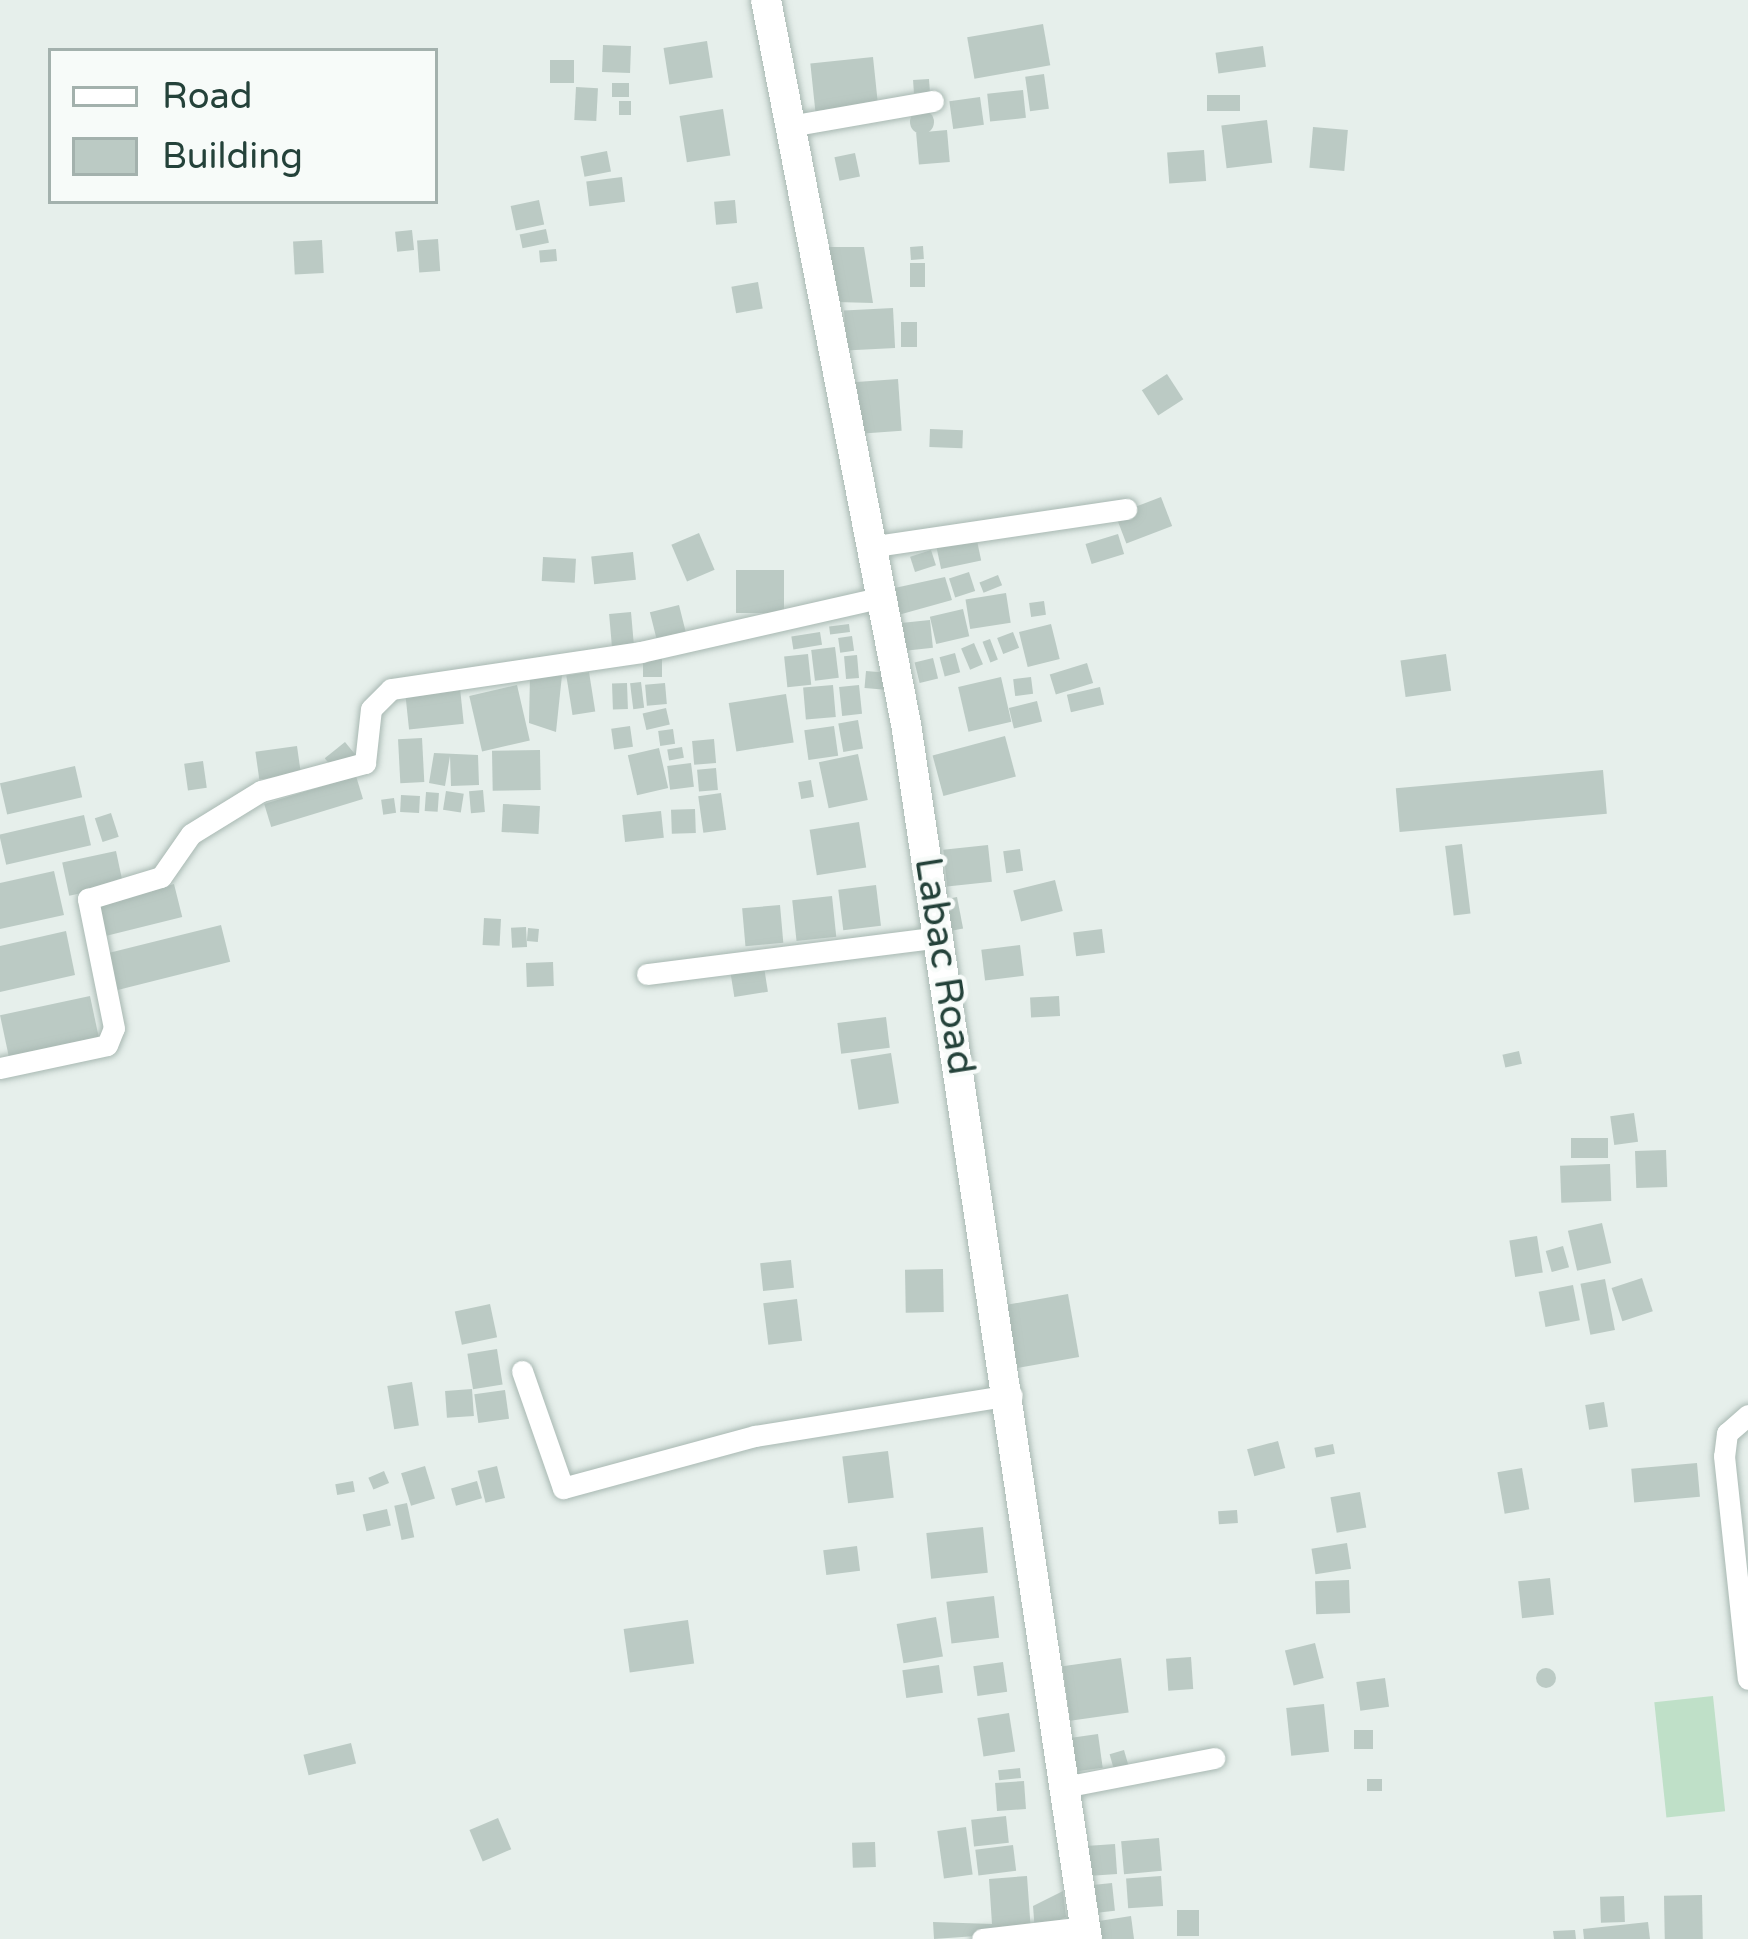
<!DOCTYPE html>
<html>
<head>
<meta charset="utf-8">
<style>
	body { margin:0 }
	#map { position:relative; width:1748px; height:1939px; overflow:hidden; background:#e6efeb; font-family:"Varela Round",sans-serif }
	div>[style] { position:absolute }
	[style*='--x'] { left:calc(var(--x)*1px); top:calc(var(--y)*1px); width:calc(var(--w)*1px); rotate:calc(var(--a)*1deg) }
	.green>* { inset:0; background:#bfe0c8; transform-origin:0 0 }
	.building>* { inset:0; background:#bbcac4; transform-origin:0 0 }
	.round { border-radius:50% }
	.roads { filter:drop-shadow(0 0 3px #a8b8b2) drop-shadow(0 0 3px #a8b8b2) }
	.street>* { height:21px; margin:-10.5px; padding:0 10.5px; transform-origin:10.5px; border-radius:10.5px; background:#fff }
	.secondary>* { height:30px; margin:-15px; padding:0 15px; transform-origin:15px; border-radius:15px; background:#fff }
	span { translate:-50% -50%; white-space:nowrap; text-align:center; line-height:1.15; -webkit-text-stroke:9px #f7fbf9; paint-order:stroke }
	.street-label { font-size:39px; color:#24423a }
	.legend { position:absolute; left:48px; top:48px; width:390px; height:156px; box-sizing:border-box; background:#f7fbf9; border:3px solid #a3b1ad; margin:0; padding:15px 21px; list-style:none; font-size:36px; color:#24423a }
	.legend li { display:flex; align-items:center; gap:24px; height:60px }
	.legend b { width:60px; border:3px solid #a3b1ad }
</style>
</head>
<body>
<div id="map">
	<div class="green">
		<div style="left:1713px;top:1696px;width:116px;height:59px;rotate:84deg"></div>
	</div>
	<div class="building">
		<div style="left:1043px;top:24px;width:42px;height:77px;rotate:80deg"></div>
		<div style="left:707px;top:41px;width:37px;height:44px;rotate:81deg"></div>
		<div style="left:603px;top:45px;width:28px;height:27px;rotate:2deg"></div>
		<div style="left:1263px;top:46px;width:21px;height:48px;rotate:82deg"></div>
		<div style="left:873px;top:57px;width:48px;height:63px;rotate:84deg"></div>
		<div style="left:574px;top:60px;width:23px;height:24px;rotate:90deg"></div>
		<div style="left:1044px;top:74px;width:35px;height:19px;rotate:82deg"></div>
		<div style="left:929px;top:79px;width:13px;height:16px;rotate:86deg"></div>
		<div style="left:612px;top:83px;width:17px;height:14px"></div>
		<div style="left:576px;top:87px;width:22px;height:33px;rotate:3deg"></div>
		<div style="left:1023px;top:90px;width:28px;height:36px;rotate:84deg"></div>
		<div style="left:1240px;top:95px;width:16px;height:33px;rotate:90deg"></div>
		<div style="left:980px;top:97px;width:28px;height:31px;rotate:82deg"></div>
		<div style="left:631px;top:101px;width:14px;height:12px;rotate:90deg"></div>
		<div style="left:723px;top:109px;width:47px;height:44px;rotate:81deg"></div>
		<div class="round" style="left:910px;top:110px;width:24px;height:24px"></div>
		<div style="left:1267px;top:120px;width:43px;height:46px;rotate:83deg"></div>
		<div style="left:1313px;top:127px;width:35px;height:41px;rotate:5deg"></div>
		<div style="left:947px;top:130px;width:32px;height:31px;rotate:85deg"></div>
		<div style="left:1204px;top:150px;width:31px;height:37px;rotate:86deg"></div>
		<div style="left:607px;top:151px;width:21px;height:27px;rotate:79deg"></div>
		<div style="left:855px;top:153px;width:24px;height:21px;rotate:78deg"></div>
		<div style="left:622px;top:177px;width:25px;height:36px;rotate:83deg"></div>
		<div style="left:539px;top:200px;width:25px;height:29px;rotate:78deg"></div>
		<div style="left:735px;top:200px;width:23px;height:21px;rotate:85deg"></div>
		<div style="left:546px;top:229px;width:14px;height:27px;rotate:78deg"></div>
		<div style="left:412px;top:230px;width:20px;height:17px;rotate:84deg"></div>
		<div style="left:438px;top:239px;width:32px;height:21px;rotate:86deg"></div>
		<div style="left:322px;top:240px;width:33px;height:29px;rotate:87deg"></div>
		<div style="left:923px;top:246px;width:13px;height:13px;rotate:86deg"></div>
		<div style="clip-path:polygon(829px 247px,864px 247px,873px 303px,836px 302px)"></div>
		<div style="left:556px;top:249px;width:12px;height:17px;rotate:85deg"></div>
		<div style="left:910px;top:263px;width:15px;height:24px"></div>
		<div style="left:758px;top:282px;width:27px;height:27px;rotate:80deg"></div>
		<div style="left:893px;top:308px;width:40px;height:49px;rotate:87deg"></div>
		<div style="left:901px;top:322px;width:16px;height:25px"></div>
		<div style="left:1167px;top:374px;width:30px;height:30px;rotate:57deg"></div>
		<div style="left:898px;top:379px;width:52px;height:45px;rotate:86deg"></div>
		<div style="left:930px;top:429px;width:33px;height:18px;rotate:2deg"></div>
		<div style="left:1161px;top:497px;width:31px;height:49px;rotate:69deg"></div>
		<div style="left:699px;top:533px;width:40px;height:30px;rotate:67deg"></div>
		<div style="left:1118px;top:534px;width:21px;height:34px;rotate:73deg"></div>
		<div style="left:976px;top:536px;width:25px;height:41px;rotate:78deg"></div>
		<div style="left:931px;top:550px;width:16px;height:22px;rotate:72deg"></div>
		<div style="left:633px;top:552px;width:28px;height:42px;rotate:84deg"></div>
		<div style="left:543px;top:557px;width:33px;height:24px;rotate:3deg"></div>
		<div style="left:736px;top:570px;width:48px;height:43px"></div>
		<div style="left:969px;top:572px;width:20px;height:21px;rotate:72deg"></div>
		<div style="left:998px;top:575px;width:11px;height:20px;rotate:68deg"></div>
		<div style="clip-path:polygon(945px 577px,952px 600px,891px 617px,890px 589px)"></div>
		<div style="left:1006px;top:593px;width:30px;height:41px;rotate:81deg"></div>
		<div style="left:1044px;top:601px;width:14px;height:15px;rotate:82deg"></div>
		<div style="left:679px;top:605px;width:32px;height:30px;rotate:76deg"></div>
		<div style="left:963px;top:609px;width:28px;height:34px;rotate:77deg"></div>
		<div style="left:631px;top:612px;width:34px;height:22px;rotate:85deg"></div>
		<div style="left:930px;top:620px;width:28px;height:39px;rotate:84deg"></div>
		<div style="left:849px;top:624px;width:8px;height:20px;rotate:83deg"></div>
		<div style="left:1051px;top:624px;width:36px;height:33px;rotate:76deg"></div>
		<div style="left:820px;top:632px;width:13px;height:29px;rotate:81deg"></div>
		<div style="left:1013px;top:632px;width:17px;height:17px;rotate:69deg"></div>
		<div style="left:852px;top:636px;width:15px;height:14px;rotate:82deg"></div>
		<div style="left:990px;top:639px;width:22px;height:8px;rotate:69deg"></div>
		<div style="left:974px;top:643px;width:23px;height:14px;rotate:67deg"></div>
		<div style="left:835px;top:647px;width:31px;height:24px;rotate:83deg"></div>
		<div style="left:955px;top:653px;width:20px;height:16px;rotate:75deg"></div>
		<div style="left:808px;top:654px;width:31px;height:24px;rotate:84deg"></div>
		<div style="left:1446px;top:654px;width:37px;height:46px;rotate:82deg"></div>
		<div style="left:857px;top:655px;width:23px;height:13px;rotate:85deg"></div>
		<div style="left:933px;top:658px;width:21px;height:19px;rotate:76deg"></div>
		<div style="left:643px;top:659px;width:19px;height:18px"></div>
		<div style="left:1087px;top:663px;width:21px;height:39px;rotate:73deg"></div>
		<div style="left:866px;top:671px;width:21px;height:17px;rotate:5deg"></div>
		<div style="left:589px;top:672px;width:40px;height:23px;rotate:81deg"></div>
		<div style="clip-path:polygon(530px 675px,562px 675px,556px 732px,529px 723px)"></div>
		<div style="left:1001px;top:677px;width:46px;height:44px;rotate:77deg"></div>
		<div style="left:1031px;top:677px;width:17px;height:18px;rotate:83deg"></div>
		<div style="left:641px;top:682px;width:26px;height:11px;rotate:83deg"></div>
		<div style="left:627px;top:683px;width:26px;height:15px;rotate:88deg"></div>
		<div style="left:665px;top:683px;width:21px;height:20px;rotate:85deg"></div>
		<div style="left:517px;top:685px;width:57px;height:49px;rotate:77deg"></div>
		<div style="left:833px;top:685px;width:32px;height:30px;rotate:85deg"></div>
		<div style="left:859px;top:685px;width:29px;height:20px;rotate:84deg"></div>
		<div style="left:1100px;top:687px;width:18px;height:34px;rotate:77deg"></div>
		<div style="left:460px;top:688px;width:36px;height:55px;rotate:84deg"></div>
		<div style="left:786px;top:694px;width:49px;height:58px;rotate:81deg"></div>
		<div style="left:1037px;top:701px;width:21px;height:29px;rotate:76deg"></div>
		<div style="left:666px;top:708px;width:17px;height:24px;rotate:77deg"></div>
		<div style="left:858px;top:720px;width:29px;height:20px;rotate:80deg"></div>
		<div style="left:630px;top:726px;width:21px;height:19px;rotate:82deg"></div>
		<div style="left:834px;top:726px;width:30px;height:30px;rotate:82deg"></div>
		<div style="left:673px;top:729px;width:15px;height:15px;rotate:82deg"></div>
		<div style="left:1005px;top:736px;width:42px;height:75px;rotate:75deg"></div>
		<div style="left:422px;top:738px;width:44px;height:24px;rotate:87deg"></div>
		<div style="left:714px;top:739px;width:24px;height:22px;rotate:85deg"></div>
		<div style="left:345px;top:742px;width:19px;height:26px;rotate:51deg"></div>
		<div style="left:297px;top:746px;width:28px;height:42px;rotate:82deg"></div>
		<div style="left:682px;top:747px;width:11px;height:15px;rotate:80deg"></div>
		<div style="left:659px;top:748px;width:41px;height:32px;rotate:77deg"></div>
		<div style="left:540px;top:750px;width:40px;height:48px;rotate:89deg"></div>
		<div style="clip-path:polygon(434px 753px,478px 755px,479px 785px,451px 786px,450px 756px,445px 786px,429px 783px)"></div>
		<div style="left:858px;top:754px;width:47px;height:40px;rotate:78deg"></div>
		<div style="left:203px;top:761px;width:27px;height:19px;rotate:82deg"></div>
		<div style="left:691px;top:763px;width:24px;height:24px;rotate:83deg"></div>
		<div style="left:75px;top:766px;width:32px;height:77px;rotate:77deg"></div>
		<div style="left:716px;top:768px;width:22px;height:19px;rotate:85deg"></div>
		<div style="left:1603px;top:770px;width:44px;height:208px;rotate:85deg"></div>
		<div style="left:356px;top:776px;width:24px;height:96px;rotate:73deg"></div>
		<div style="left:811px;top:780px;width:17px;height:13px;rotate:80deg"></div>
		<div style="left:483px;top:790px;width:22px;height:14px;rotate:85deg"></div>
		<div style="left:446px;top:791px;width:18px;height:19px;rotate:9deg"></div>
		<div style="left:426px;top:792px;width:13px;height:19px;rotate:4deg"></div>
		<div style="left:721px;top:793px;width:37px;height:23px;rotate:82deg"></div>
		<div style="left:401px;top:795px;width:19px;height:17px;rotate:3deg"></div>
		<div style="left:394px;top:798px;width:15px;height:13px;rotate:82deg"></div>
		<div style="left:503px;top:804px;width:37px;height:28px;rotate:3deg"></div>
		<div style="left:695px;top:809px;width:24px;height:24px;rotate:88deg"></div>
		<div style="left:661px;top:811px;width:27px;height:39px;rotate:84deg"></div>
		<div style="left:111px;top:813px;width:25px;height:17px;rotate:72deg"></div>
		<div style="left:84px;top:815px;width:31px;height:87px;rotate:77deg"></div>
		<div style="left:859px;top:822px;width:46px;height:50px;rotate:81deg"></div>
		<div style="left:1462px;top:844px;width:70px;height:17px;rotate:83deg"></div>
		<div style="left:988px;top:845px;width:37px;height:45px;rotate:84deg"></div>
		<div style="left:1020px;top:849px;width:22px;height:17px;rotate:82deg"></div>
		<div style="left:116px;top:851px;width:34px;height:55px;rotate:78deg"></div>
		<div style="clip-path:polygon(54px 871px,64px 915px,0 929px,0 883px)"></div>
		<div style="left:1055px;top:880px;width:32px;height:43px;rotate:76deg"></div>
		<div style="left:174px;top:884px;width:34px;height:81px;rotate:76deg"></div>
		<div style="left:876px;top:885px;width:41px;height:38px;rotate:83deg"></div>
		<div style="left:832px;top:896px;width:41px;height:40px;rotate:84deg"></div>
		<div style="left:957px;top:897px;width:32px;height:21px;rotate:79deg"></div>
		<div style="left:780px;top:905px;width:38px;height:38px;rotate:85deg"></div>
		<div style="left:484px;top:918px;width:17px;height:27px;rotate:3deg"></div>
		<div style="left:221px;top:925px;width:38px;height:118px;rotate:76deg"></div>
		<div style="left:526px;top:927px;width:20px;height:15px;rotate:87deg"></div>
		<div style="left:528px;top:928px;width:11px;height:13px;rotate:5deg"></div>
		<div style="left:1102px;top:929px;width:24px;height:29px;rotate:83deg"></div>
		<div style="clip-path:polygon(66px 931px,75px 975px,0 992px,0 946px)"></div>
		<div style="left:1020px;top:945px;width:31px;height:39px;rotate:83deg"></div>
		<div style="left:553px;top:962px;width:24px;height:27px;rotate:88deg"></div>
		<div style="left:764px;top:967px;width:25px;height:34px;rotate:81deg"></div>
		<div style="left:90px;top:996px;width:43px;height:92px;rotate:78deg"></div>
		<div style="left:1059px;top:996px;width:20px;height:29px;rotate:87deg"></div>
		<div style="left:886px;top:1017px;width:31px;height:49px;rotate:83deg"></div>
		<div style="left:1519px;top:1051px;width:13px;height:17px;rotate:77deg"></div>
		<div style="left:891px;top:1053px;width:51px;height:41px;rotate:81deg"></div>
		<div style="left:1634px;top:1113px;width:29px;height:24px;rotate:82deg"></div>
		<div style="left:1608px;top:1138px;width:20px;height:37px;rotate:90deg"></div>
		<div style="left:1666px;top:1150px;width:37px;height:31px;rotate:88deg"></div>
		<div style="left:1610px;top:1164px;width:37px;height:50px;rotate:88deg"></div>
		<div style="left:1602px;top:1223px;width:41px;height:35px;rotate:77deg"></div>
		<div style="left:1537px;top:1236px;width:37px;height:28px;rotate:81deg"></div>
		<div style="left:1563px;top:1246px;width:22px;height:18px;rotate:74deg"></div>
		<div style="left:791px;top:1260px;width:28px;height:31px;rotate:84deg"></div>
		<div style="left:943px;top:1269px;width:43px;height:38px;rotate:89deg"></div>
		<div style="left:1642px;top:1278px;width:35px;height:32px;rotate:72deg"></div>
		<div style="left:1605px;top:1279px;width:52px;height:25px;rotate:79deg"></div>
		<div style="left:1573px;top:1285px;width:36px;height:35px;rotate:79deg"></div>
		<div style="left:1068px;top:1294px;width:64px;height:65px;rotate:80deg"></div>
		<div style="left:797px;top:1299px;width:42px;height:34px;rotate:83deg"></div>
		<div style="left:490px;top:1304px;width:34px;height:36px;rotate:78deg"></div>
		<div style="left:497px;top:1349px;width:36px;height:30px;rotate:81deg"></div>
		<div style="left:412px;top:1382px;width:44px;height:25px;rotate:81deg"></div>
		<div style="left:472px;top:1389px;width:27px;height:27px;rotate:86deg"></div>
		<div style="left:505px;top:1390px;width:29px;height:31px;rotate:82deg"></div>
		<div style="left:1604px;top:1402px;width:25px;height:19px;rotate:81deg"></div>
		<div style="left:1278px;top:1441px;width:28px;height:32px;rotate:75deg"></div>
		<div style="left:1333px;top:1444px;width:10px;height:19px;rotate:79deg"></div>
		<div style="left:888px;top:1451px;width:47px;height:46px;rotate:83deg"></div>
		<div style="left:1697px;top:1463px;width:34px;height:66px;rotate:85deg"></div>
		<div style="left:425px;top:1466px;width:34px;height:25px;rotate:73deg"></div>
		<div style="left:497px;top:1466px;width:33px;height:20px;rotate:76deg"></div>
		<div style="left:1522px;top:1468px;width:42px;height:25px;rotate:80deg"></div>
		<div style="left:384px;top:1471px;width:13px;height:17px;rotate:67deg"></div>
		<div style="left:353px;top:1481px;width:11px;height:18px;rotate:80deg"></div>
		<div style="left:477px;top:1481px;width:18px;height:27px;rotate:74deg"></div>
		<div style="left:1360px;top:1492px;width:36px;height:30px;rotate:80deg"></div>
		<div style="left:407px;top:1503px;width:35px;height:13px;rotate:78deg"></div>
		<div style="left:387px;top:1509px;width:17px;height:25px;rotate:77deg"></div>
		<div style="left:1237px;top:1510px;width:13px;height:19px;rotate:86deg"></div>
		<div style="left:983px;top:1527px;width:46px;height:57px;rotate:84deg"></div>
		<div style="left:1347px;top:1543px;width:26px;height:36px;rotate:81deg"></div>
		<div style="left:857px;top:1546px;width:25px;height:34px;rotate:83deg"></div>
		<div style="left:1550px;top:1578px;width:37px;height:32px;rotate:84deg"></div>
		<div style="left:1349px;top:1580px;width:33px;height:34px;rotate:88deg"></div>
		<div style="left:994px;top:1596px;width:42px;height:48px;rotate:83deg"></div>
		<div style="left:936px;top:1617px;width:40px;height:40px;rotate:80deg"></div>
		<div style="left:688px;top:1620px;width:44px;height:65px;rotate:82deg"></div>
		<div style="left:1315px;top:1643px;width:36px;height:31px;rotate:76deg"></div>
		<div style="left:1191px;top:1657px;width:32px;height:25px;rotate:86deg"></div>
		<div style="left:1121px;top:1658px;width:55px;height:59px;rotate:82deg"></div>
		<div style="left:1003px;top:1662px;width:30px;height:30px;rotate:82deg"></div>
		<div style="left:939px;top:1665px;width:28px;height:37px;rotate:82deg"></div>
		<div class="round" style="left:1536px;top:1668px;width:20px;height:20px"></div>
		<div style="left:1385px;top:1678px;width:29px;height:29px;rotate:82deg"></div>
		<div style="left:1324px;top:1704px;width:48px;height:38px;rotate:84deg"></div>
		<div style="left:1009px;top:1713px;width:39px;height:32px;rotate:81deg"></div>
		<div style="left:1354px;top:1730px;width:19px;height:19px"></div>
		<div style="left:1098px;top:1734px;width:34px;height:32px;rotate:82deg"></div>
		<div style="left:351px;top:1743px;width:21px;height:49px;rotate:76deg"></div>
		<div style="left:1124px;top:1750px;width:19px;height:15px;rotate:74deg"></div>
		<div style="left:1020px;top:1768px;width:10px;height:22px;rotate:84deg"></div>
		<div style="left:1367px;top:1779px;width:15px;height:12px"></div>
		<div style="left:1024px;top:1781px;width:28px;height:29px;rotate:86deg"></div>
		<div style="left:1006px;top:1816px;width:27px;height:35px;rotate:84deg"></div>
		<div style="left:498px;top:1818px;width:34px;height:31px;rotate:67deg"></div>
		<div style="left:966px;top:1827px;width:48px;height:29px;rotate:82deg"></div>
		<div style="left:1159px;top:1838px;width:33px;height:38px;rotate:85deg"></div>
		<div style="left:875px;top:1842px;width:25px;height:23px;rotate:88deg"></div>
		<div style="left:1115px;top:1844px;width:30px;height:29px;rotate:86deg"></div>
		<div style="left:1013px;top:1845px;width:26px;height:38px;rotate:83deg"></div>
		<div style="clip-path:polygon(1027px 1876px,1031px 1932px,934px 1939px,933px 1922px,992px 1924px,989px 1879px)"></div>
		<div style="left:1161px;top:1876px;width:30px;height:35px;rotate:86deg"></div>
		<div style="left:1112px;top:1883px;width:28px;height:29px;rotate:84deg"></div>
		<div style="clip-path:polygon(1063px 1891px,1066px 1917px,1035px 1932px,1033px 1906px)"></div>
		<div style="left:1702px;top:1895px;width:44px;height:38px;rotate:89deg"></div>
		<div style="left:1624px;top:1896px;width:26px;height:24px;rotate:88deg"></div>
		<div style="left:1199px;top:1910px;width:26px;height:22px;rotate:90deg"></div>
		<div style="clip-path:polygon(1131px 1916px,1134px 1939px,1101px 1939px,1099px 1921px)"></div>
		<div style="clip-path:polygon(1648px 1922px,1650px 1939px,1584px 1939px,1583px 1929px)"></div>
		<div style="clip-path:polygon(1575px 1930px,1576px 1939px,1554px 1939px,1553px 1931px)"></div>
	</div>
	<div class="roads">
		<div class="street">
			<div style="--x:795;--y:125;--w:140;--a:-9.9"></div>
			<div style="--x:875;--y:546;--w:254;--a:-8.4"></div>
			<div style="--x:647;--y:974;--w:295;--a:-7.2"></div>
			<div style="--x:0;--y:1068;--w:109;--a:-12.1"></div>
			<div style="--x:107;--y:1045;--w:18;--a:-68"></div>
			<div style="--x:114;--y:1028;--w:132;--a:-101.4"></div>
			<div style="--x:88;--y:899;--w:76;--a:-16.8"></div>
			<div style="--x:161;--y:877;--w:52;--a:-55.1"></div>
			<div style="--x:191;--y:834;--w:82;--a:-31.6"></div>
			<div style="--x:261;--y:791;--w:108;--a:-15.1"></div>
			<div style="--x:365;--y:763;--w:54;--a:-83.7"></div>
			<div style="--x:371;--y:709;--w:28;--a:-45"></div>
			<div style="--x:391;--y:689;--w:253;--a:-8.4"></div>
			<div style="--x:641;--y:652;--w:249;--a:-12.8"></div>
			<div style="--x:522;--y:1371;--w:124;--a:70.7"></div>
			<div style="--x:563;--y:1488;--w:199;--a:-15.2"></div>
			<div style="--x:755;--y:1436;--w:260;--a:-9.1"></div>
			<div style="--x:1748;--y:1415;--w:28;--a:139"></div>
			<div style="--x:1727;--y:1433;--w:23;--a:97"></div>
			<div style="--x:1724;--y:1456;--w:224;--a:83.9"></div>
			<div style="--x:1069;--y:1786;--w:148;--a:-10.9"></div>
			<div style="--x:982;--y:1939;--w:105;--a:-6.6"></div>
		</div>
		<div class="secondary">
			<div style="--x:766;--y:0;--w:737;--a:79.06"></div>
			<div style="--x:906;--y:724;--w:1228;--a:81.53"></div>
		</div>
	</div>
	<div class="street-label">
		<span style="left:944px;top:966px;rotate:81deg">Labac Road</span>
	</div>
	<ul class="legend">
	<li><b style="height:15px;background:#fff"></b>Road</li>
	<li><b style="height:33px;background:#bbcac4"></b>Building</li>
	</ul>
</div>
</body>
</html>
